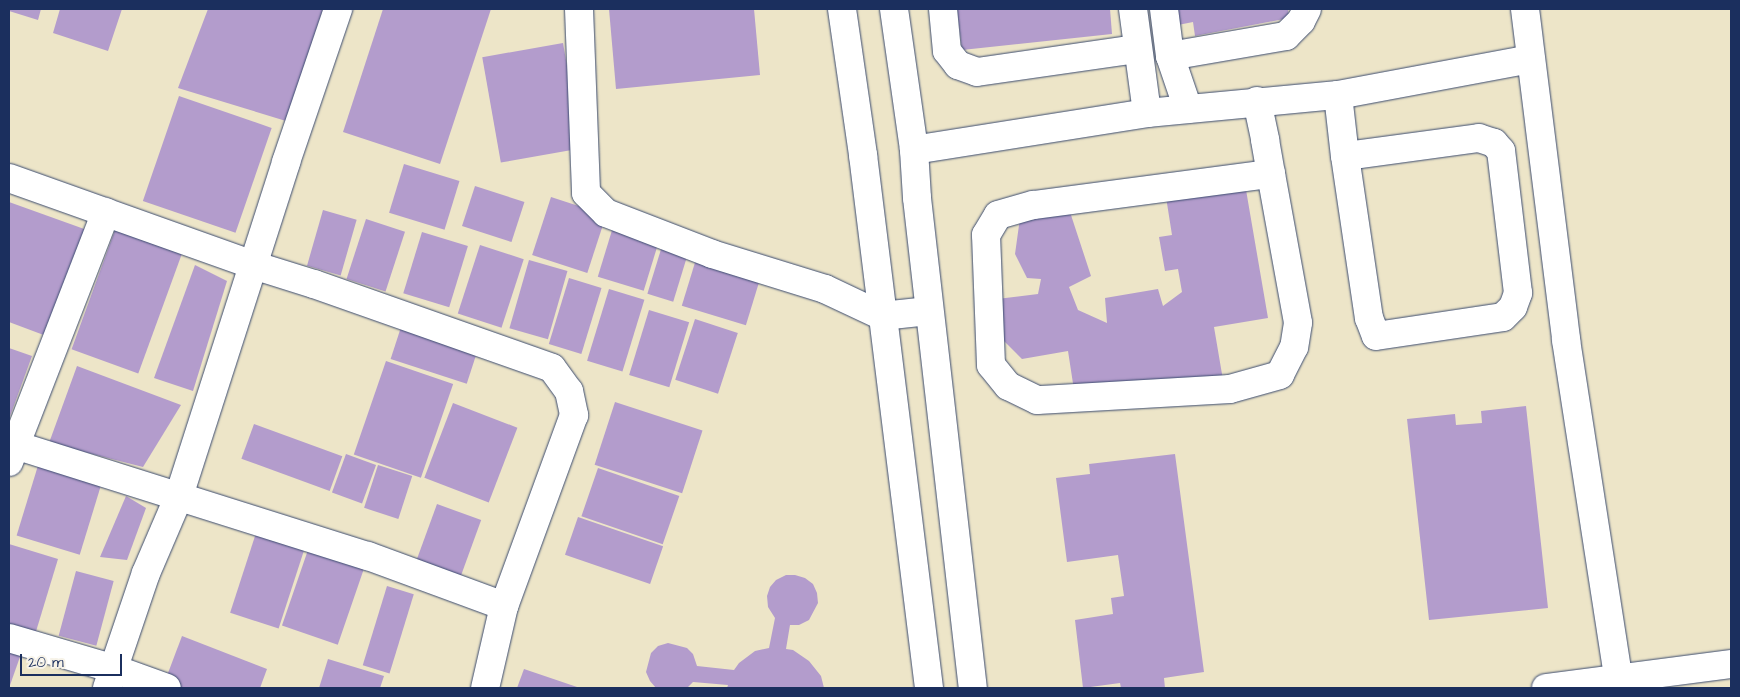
<!DOCTYPE html>
<html>
<head>
<meta charset="utf-8">
<style>
	body { margin:0 }
	#map { position:relative; width:1740px; height:697px; overflow:hidden; background:#ede5c8; font-family:"Architects Daughter",sans-serif }
	div>[style] { position:absolute }
	[style*='--x'] { left:calc(var(--x)*1px); top:calc(var(--y)*1px); width:calc(var(--w)*1px); rotate:calc(var(--a)*1deg) }
	.building>* { inset:0; background:#b39ccc; transform-origin:0 0 }
	.roads { filter:drop-shadow(0 0 1px #3a4a6e) drop-shadow(0 0 1px #3a4a6e) }
	.minor>* { height:28px; margin:-14px; padding:0 14px; transform-origin:14px; border-radius:14px; background:#fff }
	.highway>* { height:28px; margin:-14px; padding:0 14px; transform-origin:14px; border-radius:14px; background:#fff }
	span { translate:-50% -50%; white-space:nowrap; text-align:center; line-height:1.15; -webkit-text-stroke:4px #f7f3e8; paint-order:stroke }
	.frame { position:absolute; inset:0; border:10px solid #1b2f5e; pointer-events:none }
	.scale { position:absolute; left:20px; top:654px; width:102px; height:22px; box-sizing:border-box; border:2px solid #1b2f5e; border-top:0; padding-left:6px; font-size:15px; line-height:18px; white-space:nowrap; color:#1b2f5e; -webkit-text-stroke:4px #f7f3e8; paint-order:stroke }
</style>
</head>
<body>
<div id="map">
	<div class="building">
		<div style="clip-path:polygon(9px 9px,41px 9px,38px 20px,9px 11px)"></div>
		<div style="clip-path:polygon(60px 9px,122px 9px,108px 51px,53px 33px)"></div>
		<div style="clip-path:polygon(208px 9px,323px 9px,286px 121px,178px 88px)"></div>
		<div style="clip-path:polygon(383px 9px,491px 9px,440px 164px,343px 132px)"></div>
		<div style="clip-path:polygon(609px 9px,754px 9px,760px 75px,616px 89px)"></div>
		<div style="clip-path:polygon(957px 9px,1110px 9px,1112px 34px,962px 50px)"></div>
		<div style="clip-path:polygon(1175px 9px,1288px 9px,1289px 18px,1195px 36px,1193px 22px,1178px 25px)"></div>
		<div style="left:563px;top:43px;width:107px;height:82px;rotate:80deg"></div>
		<div style="left:179px;top:96px;width:98px;height:111px;rotate:19deg"></div>
		<div style="left:404px;top:164px;width:58px;height:51px;rotate:17deg"></div>
		<div style="clip-path:polygon(1245px 184px,1268px 318px,1214px 327px,1223px 380px,1074px 390px,1068px 351px,1022px 359px,1001px 338px,997px 299px,1038px 294px,1041px 279px,1027px 278px,1015px 254px,1020px 218px,1070px 212px,1091px 276px,1069px 287px,1078px 310px,1107px 323px,1105px 298px,1158px 289px,1163px 306px,1182px 292px,1178px 269px,1165px 271px,1159px 237px,1172px 235px,1166px 197px)"></div>
		<div style="left:475px;top:186px;width:52px;height:42px;rotate:18deg"></div>
		<div style="left:551px;top:197px;width:58px;height:61px;rotate:18deg"></div>
		<div style="clip-path:polygon(9px 202px,87px 230px,49px 337px,9px 322px)"></div>
		<div style="left:323px;top:210px;width:35px;height:58px;rotate:16deg"></div>
		<div style="left:366px;top:219px;width:41px;height:63px;rotate:18deg"></div>
		<div style="left:613px;top:227px;width:48px;height:52px;rotate:17deg"></div>
		<div style="left:115px;top:230px;width:71px;height:127px;rotate:20deg"></div>
		<div style="left:422px;top:232px;width:48px;height:64px;rotate:17deg"></div>
		<div style="left:480px;top:245px;width:46px;height:72px;rotate:18deg"></div>
		<div style="left:662px;top:246px;width:27px;height:50px;rotate:17deg"></div>
		<div style="left:697px;top:256px;width:67px;height:52px;rotate:17deg"></div>
		<div style="left:529px;top:260px;width:40px;height:71px;rotate:16deg"></div>
		<div style="clip-path:polygon(195px 265px,227px 281px,193px 391px,154px 378px)"></div>
		<div style="left:569px;top:278px;width:34px;height:69px;rotate:17deg"></div>
		<div style="left:609px;top:289px;width:37px;height:75px;rotate:17deg"></div>
		<div style="left:649px;top:310px;width:42px;height:68px;rotate:17deg"></div>
		<div style="left:695px;top:319px;width:45px;height:64px;rotate:18deg"></div>
		<div style="left:403px;top:321px;width:80px;height:40px;rotate:18deg"></div>
		<div style="clip-path:polygon(9px 348px,32px 356px,9px 419px)"></div>
		<div style="left:386px;top:361px;width:71px;height:99px;rotate:19deg"></div>
		<div style="clip-path:polygon(77px 366px,181px 405px,143px 467px,49px 443px)"></div>
		<div style="left:615px;top:402px;width:92px;height:66px;rotate:18deg"></div>
		<div style="left:453px;top:403px;width:69px;height:80px;rotate:21deg"></div>
		<div style="clip-path:polygon(1526px 406px,1548px 608px,1429px 620px,1407px 419px,1455px 414px,1456px 425px,1482px 423px,1481px 411px)"></div>
		<div style="left:254px;top:424px;width:94px;height:37px;rotate:20deg"></div>
		<div style="left:346px;top:454px;width:32px;height:41px;rotate:20deg"></div>
		<div style="clip-path:polygon(1175px 454px,1204px 672px,1164px 678px,1165px 688px,1121px 688px,1120px 683px,1083px 688px,1075px 620px,1113px 614px,1111px 598px,1124px 596px,1118px 555px,1067px 562px,1056px 478px,1090px 474px,1089px 464px)"></div>
		<div style="left:40px;top:459px;width:66px;height:80px;rotate:17deg"></div>
		<div style="left:378px;top:465px;width:36px;height:45px;rotate:18deg"></div>
		<div style="left:598px;top:468px;width:86px;height:51px;rotate:19deg"></div>
		<div style="clip-path:polygon(126px 496px,146px 508px,127px 560px,100px 557px)"></div>
		<div style="left:437px;top:504px;width:47px;height:61px;rotate:20deg"></div>
		<div style="left:578px;top:517px;width:90px;height:40px;rotate:19deg"></div>
		<div style="left:257px;top:530px;width:51px;height:87px;rotate:18deg"></div>
		<div style="clip-path:polygon(9px 544px,58px 559px,34px 638px,9px 630px)"></div>
		<div style="left:309px;top:547px;width:59px;height:83px;rotate:19deg"></div>
		<div style="left:76px;top:571px;width:39px;height:67px;rotate:15deg"></div>
		<div style="clip-path:polygon(786px 575px,795px 575px,805px 578px,813px 584px,817px 593px,818px 603px,809px 620px,799px 625px,790px 625px,786px 649px,793px 650px,809px 661px,821px 676px,824px 688px,727px 688px,728px 685px,693px 682px,687px 688px,656px 688px,650px 681px,646px 672px,651px 653px,658px 646px,668px 643px,687px 648px,693px 654px,697px 666px,734px 670px,739px 663px,755px 651px,769px 648px,775px 618px,768px 607px,767px 596px,770px 587px,776px 580px)"></div>
		<div style="left:387px;top:586px;width:28px;height:83px;rotate:17deg"></div>
		<div style="clip-path:polygon(182px 636px,267px 669px,260px 688px,184px 688px,165px 681px)"></div>
		<div style="clip-path:polygon(9px 650px,21px 654px,9px 688px)"></div>
		<div style="clip-path:polygon(328px 659px,384px 676px,380px 688px,319px 688px)"></div>
		<div style="clip-path:polygon(524px 669px,580px 688px,517px 688px)"></div>
	</div>
	<div class="roads">
		<div class="minor">
			<div style="--x:579;--y:9;--w:184;--a:87.8"></div>
			<div style="--x:586;--y:193;--w:28;--a:45"></div>
			<div style="--x:606;--y:213;--w:114;--a:21.1"></div>
			<div style="--x:712;--y:254;--w:118;--a:17.2"></div>
			<div style="--x:825;--y:289;--w:63;--a:25.3"></div>
			<div style="--x:882;--y:316;--w:47;--a:-6.1"></div>
			<div style="--x:943;--y:9;--w:42;--a:84.6"></div>
			<div style="--x:947;--y:51;--w:18;--a:52"></div>
			<div style="--x:958;--y:65;--w:20;--a:20"></div>
			<div style="--x:977;--y:72;--w:162;--a:-8.2"></div>
			<div style="--x:1133;--y:9;--w:105;--a:82.3"></div>
			<div style="--x:1164;--y:9;--w:47;--a:82.7"></div>
			<div style="--x:1170;--y:56;--w:56;--a:71.2"></div>
			<div style="--x:1525;--y:9;--w:334;--a:82.9"></div>
			<div style="--x:1566;--y:340;--w:341;--a:81.2"></div>
			<div style="--x:1170;--y:56;--w:118;--a:-9.8"></div>
			<div style="--x:1286;--y:36;--w:21;--a:-45"></div>
			<div style="--x:1301;--y:21;--w:13;--a:-63"></div>
			<div style="--x:1338;--y:95;--w:61;--a:83.5"></div>
			<div style="--x:1345;--y:156;--w:164;--a:81.6"></div>
			<div style="--x:1369;--y:318;--w:19;--a:69"></div>
			<div style="--x:1376;--y:336;--w:128;--a:-8.5"></div>
			<div style="--x:1503;--y:317;--w:14;--a:-45"></div>
			<div style="--x:1513;--y:307;--w:15;--a:-70"></div>
			<div style="--x:1518;--y:293;--w:143;--a:-96.8"></div>
			<div style="--x:1501;--y:151;--w:11;--a:-131"></div>
			<div style="--x:1494;--y:143;--w:16;--a:-162"></div>
			<div style="--x:1479;--y:138;--w:135;--a:172.3"></div>
			<div style="--x:1257;--y:101;--w:40;--a:78"></div>
			<div style="--x:1265;--y:140;--w:35;--a:80"></div>
			<div style="--x:1271;--y:174;--w:151;--a:79.7"></div>
			<div style="--x:1298;--y:323;--w:24;--a:99"></div>
			<div style="--x:1294;--y:347;--w:31;--a:117"></div>
			<div style="--x:1280;--y:375;--w:52;--a:164.4"></div>
			<div style="--x:1230;--y:389;--w:193;--a:176.7"></div>
			<div style="--x:1037;--y:400;--w:32;--a:-154"></div>
			<div style="--x:1008;--y:386;--w:27;--a:-129"></div>
			<div style="--x:991;--y:365;--w:130;--a:-92.2"></div>
			<div style="--x:986;--y:235;--w:23;--a:-59"></div>
			<div style="--x:998;--y:215;--w:37;--a:-16"></div>
			<div style="--x:1034;--y:205;--w:239;--a:-7.5"></div>
			<div style="--x:914;--y:150;--w:236;--a:-9"></div>
			<div style="--x:1147;--y:113;--w:192;--a:-5.4"></div>
			<div style="--x:1338;--y:95;--w:196;--a:-10.6"></div>
			<div style="--x:9;--y:178;--w:259;--a:19.6"></div>
			<div style="--x:253;--y:265;--w:64;--a:17.3"></div>
			<div style="--x:314;--y:284;--w:252;--a:19.4"></div>
			<div style="--x:552;--y:368;--w:29;--a:54"></div>
			<div style="--x:569;--y:391;--w:25;--a:78"></div>
			<div style="--x:574;--y:415;--w:203;--a:110.1"></div>
			<div style="--x:504;--y:606;--w:84;--a:103"></div>
			<div style="--x:9;--y:443;--w:376;--a:17.5"></div>
			<div style="--x:368;--y:556;--w:145;--a:20.2"></div>
			<div style="--x:9;--y:462;--w:268;--a:-68.8"></div>
			<div style="--x:9;--y:638;--w:109;--a:16.4"></div>
			<div style="--x:114;--y:669;--w:56;--a:19.7"></div>
			<div style="--x:107;--y:688;--w:121;--a:-71.3"></div>
			<div style="--x:146;--y:573;--w:84;--a:-66.8"></div>
			<div style="--x:179;--y:496;--w:351;--a:-72.2"></div>
			<div style="--x:286;--y:162;--w:162;--a:-71.2"></div>
			<div style="--x:1546;--y:688;--w:187;--a:-7.4"></div>
		</div>
		<div class="highway">
			<div style="--x:842;--y:9;--w:148;--a:81.8"></div>
			<div style="--x:863;--y:155;--w:537;--a:82.94"></div>
			<div style="--x:894;--y:9;--w:142;--a:81.9"></div>
			<div style="--x:914;--y:150;--w:48;--a:86.4"></div>
			<div style="--x:917;--y:198;--w:493;--a:83.5"></div>
		</div>
	</div>
	<div class="frame"></div>
	<div class="scale">20 m</div>
</div>
</body>
</html>
